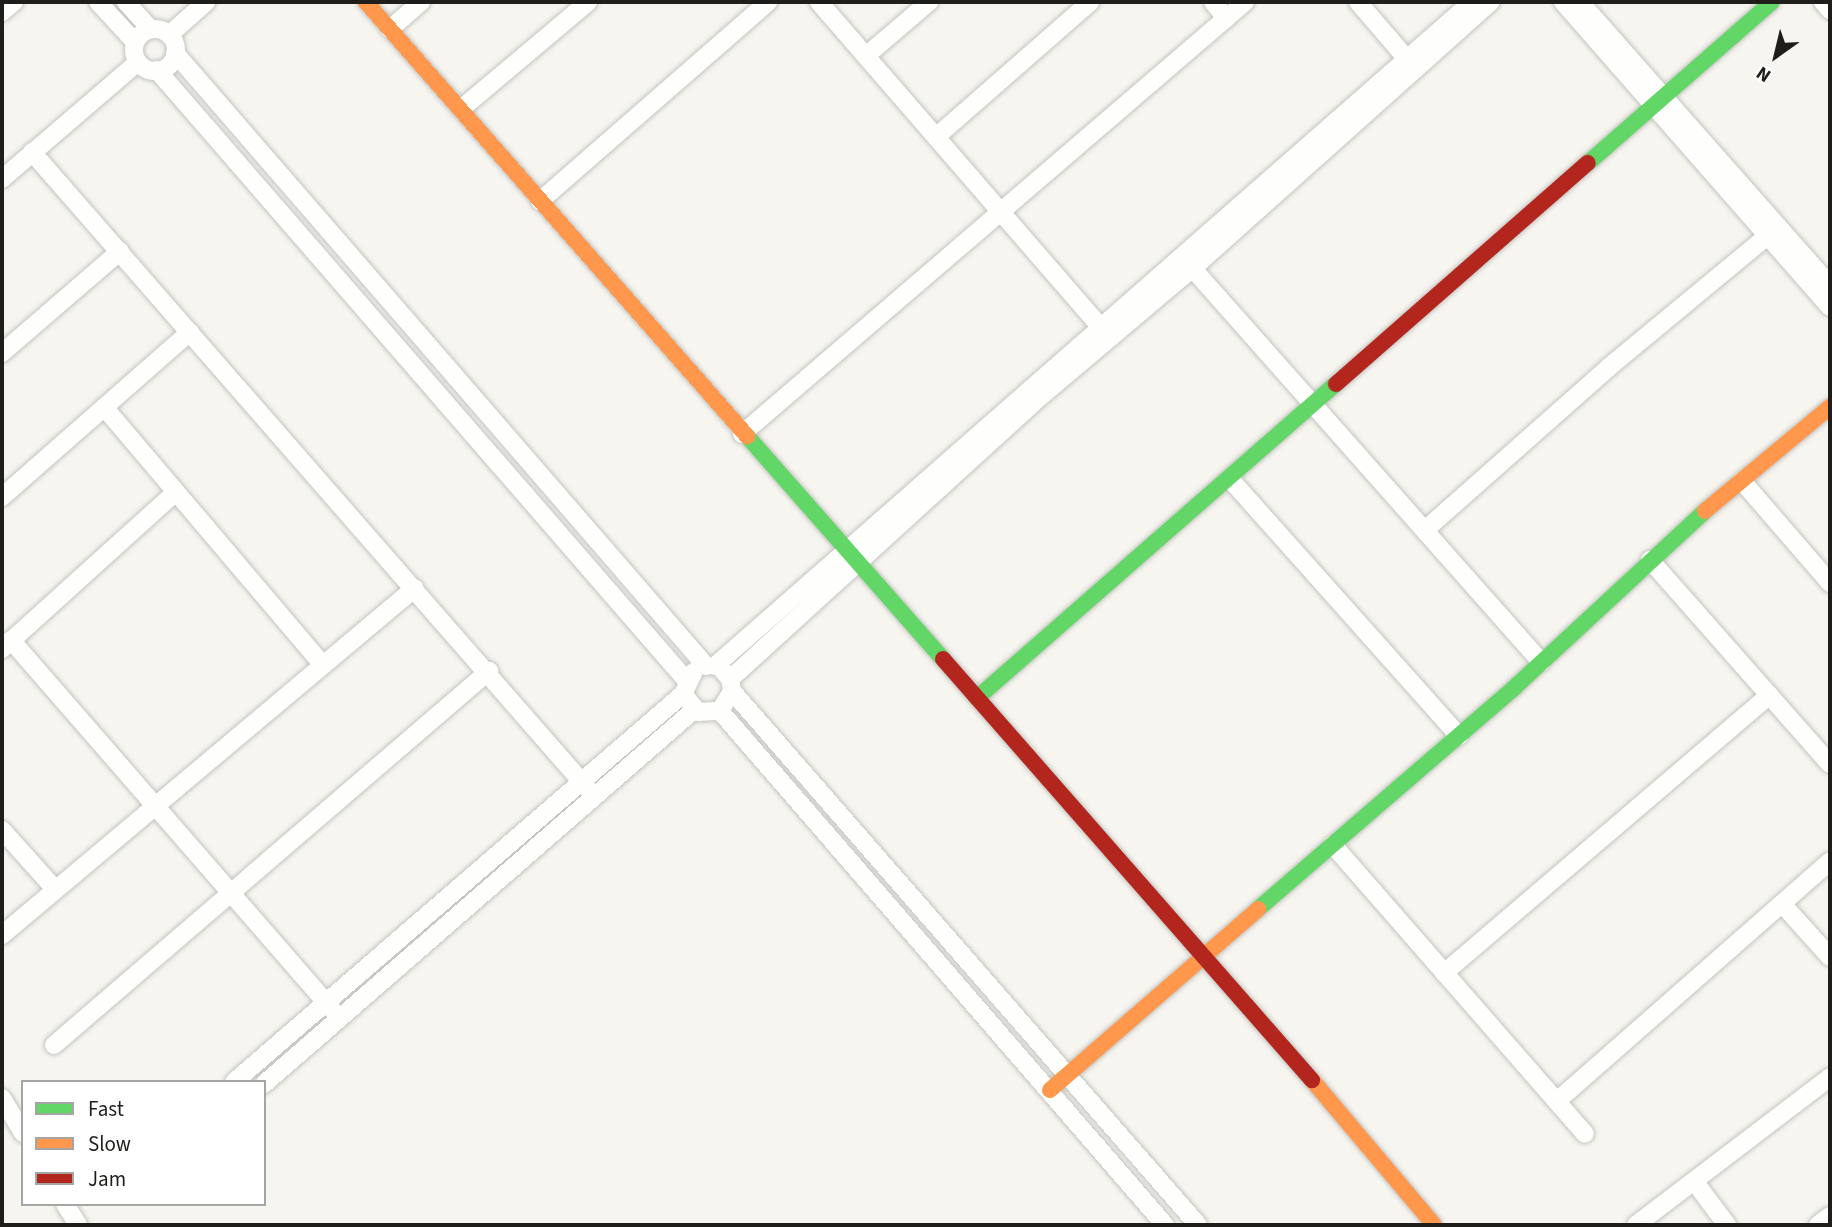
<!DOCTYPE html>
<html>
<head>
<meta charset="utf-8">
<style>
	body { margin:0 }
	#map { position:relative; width:1832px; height:1227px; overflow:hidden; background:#f6f5f0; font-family:"Source Sans 3",sans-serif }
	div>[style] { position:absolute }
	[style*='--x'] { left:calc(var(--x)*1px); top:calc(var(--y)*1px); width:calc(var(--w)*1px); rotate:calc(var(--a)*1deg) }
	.roads { filter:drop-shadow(0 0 2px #c4c4c0) drop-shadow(0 0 2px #c4c4c0) }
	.street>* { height:18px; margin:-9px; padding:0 9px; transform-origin:9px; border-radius:9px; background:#fefefd }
	.street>.ring { margin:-9px; padding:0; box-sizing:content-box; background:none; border:18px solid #fefefd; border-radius:50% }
	.fast>* { height:16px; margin:-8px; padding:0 8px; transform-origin:8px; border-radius:8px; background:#63d668 }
	.slow>* { height:16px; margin:-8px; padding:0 8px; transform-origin:8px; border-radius:8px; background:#ff974d }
	.jam>* { height:16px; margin:-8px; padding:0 8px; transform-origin:8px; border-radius:8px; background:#b3261e }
	span { translate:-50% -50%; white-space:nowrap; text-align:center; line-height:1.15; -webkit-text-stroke:6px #fff; paint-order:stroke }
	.frame { position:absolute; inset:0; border:4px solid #1f1e1b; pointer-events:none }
	.legend { position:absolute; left:21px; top:1080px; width:245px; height:126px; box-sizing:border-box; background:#fff; border:2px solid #a5a5a4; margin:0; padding:9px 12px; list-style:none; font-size:21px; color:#1f1e1b }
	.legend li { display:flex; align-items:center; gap:14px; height:35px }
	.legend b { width:35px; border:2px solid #a5a5a4 }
	.north { position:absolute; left:1741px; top:21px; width:70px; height:70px; -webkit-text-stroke:5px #fff; paint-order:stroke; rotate:214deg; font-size:19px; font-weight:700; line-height:28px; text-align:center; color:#1f1e1b }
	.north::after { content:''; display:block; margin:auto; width:24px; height:32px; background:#1f1e1b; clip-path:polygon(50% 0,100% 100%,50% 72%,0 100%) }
</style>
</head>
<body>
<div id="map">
	<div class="roads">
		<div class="street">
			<div style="--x:98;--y:2;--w:54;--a:47.2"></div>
			<div style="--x:126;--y:2;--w:36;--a:48"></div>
			<div style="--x:819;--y:2;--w:438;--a:49.1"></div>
			<div style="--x:1213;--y:2;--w:21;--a:51"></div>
			<div style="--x:1358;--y:2;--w:86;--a:49.3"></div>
			<div style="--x:1563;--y:2;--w:405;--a:48.8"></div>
			<div style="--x:1580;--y:2;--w:378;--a:48.6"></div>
			<div style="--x:1823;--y:2;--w:11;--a:49"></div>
			<div style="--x:2;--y:12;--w:16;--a:-40"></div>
			<div style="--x:390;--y:29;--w:41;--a:-41.1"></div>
			<div class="ring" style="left:134px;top:29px;width:24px;height:24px"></div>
			<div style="--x:169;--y:35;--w:50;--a:-41.7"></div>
			<div style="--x:175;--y:53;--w:811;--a:49.1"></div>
			<div style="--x:867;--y:55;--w:82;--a:-40.5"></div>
			<div style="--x:157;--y:70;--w:807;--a:49.07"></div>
			<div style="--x:461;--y:109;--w:166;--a:-40.1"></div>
			<div style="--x:936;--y:137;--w:205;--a:-41.2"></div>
			<div style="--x:32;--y:152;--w:855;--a:48.89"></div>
			<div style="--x:2;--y:179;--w:179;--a:-40.7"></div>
			<div style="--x:540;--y:201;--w:303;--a:-41.1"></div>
			<div style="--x:1186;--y:261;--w:536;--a:48.48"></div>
			<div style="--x:2;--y:353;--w:156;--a:-40.8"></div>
			<div style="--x:104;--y:407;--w:337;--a:49.7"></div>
			<div style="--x:742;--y:434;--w:663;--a:-40.66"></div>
			<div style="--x:1230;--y:479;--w:344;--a:48.3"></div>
			<div style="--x:1742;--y:481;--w:135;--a:49.2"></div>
			<div style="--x:2;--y:497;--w:250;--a:-41.3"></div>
			<div style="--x:1425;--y:530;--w:246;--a:-41.5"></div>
			<div style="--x:1609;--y:367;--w:219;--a:-39.6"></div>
			<div style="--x:1650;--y:560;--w:272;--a:48.6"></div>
			<div style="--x:11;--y:640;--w:490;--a:49"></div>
			<div style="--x:2;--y:649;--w:234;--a:-42.1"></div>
			<div style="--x:715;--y:666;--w:1007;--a:-41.26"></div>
			<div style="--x:730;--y:679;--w:410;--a:-42.3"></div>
			<div style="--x:1033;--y:403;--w:209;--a:-40.2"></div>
			<div style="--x:1193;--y:268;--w:399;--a:-41.8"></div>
			<div style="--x:732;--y:691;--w:709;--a:48.89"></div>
			<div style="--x:683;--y:694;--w:23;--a:50"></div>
			<div style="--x:698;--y:712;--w:22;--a:-3"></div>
			<div style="--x:720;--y:711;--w:23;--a:-59"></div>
			<div style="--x:732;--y:691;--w:12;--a:-99"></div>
			<div style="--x:730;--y:679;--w:11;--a:-131"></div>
			<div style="--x:720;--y:711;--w:680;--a:49.12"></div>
			<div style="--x:2;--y:830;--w:79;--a:48.1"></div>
			<div style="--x:1333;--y:845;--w:383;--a:48.9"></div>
			<div style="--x:1783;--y:905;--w:70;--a:47.9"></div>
			<div style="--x:2;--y:935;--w:539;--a:-40.04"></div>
			<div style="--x:1444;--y:973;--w:428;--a:-40.5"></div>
			<div style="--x:54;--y:1045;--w:574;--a:-40.69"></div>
			<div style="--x:234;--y:1082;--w:593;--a:-40.83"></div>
			<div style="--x:683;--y:694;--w:25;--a:-64"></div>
			<div style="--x:264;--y:1084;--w:570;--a:-41.02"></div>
			<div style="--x:2;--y:1098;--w:41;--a:59"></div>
			<div style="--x:1557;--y:1101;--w:363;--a:-41.3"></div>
			<div style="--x:1694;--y:1181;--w:55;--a:53.1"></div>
			<div style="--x:65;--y:1204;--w:25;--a:58"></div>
			<div style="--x:1636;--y:1225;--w:244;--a:-37.3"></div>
			<div style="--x:1818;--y:1225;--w:15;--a:-37"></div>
		</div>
		<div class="fast">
			<div style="--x:1588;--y:163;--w:244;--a:-41.2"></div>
			<div style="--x:747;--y:436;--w:297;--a:48.7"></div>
			<div style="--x:977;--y:698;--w:477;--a:-41.2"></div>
			<div style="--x:1258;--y:909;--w:340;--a:-40.8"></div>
			<div style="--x:1515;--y:687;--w:259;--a:-42.8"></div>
		</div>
		<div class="slow">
			<div style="--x:366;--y:2;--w:578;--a:48.72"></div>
			<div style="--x:1705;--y:511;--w:163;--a:-39.8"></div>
			<div style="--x:1312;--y:1080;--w:189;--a:49.9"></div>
			<div style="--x:1050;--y:1090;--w:276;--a:-41"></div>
		</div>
		<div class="jam">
			<div style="--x:1336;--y:384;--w:335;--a:-41.3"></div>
			<div style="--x:943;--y:659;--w:560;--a:48.77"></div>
		</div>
	</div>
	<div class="frame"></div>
	<ul class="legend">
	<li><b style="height:9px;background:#63d668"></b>Fast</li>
	<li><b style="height:9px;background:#ff974d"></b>Slow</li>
	<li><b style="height:9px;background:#b3261e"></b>Jam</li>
	</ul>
	<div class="north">N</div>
</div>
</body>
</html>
